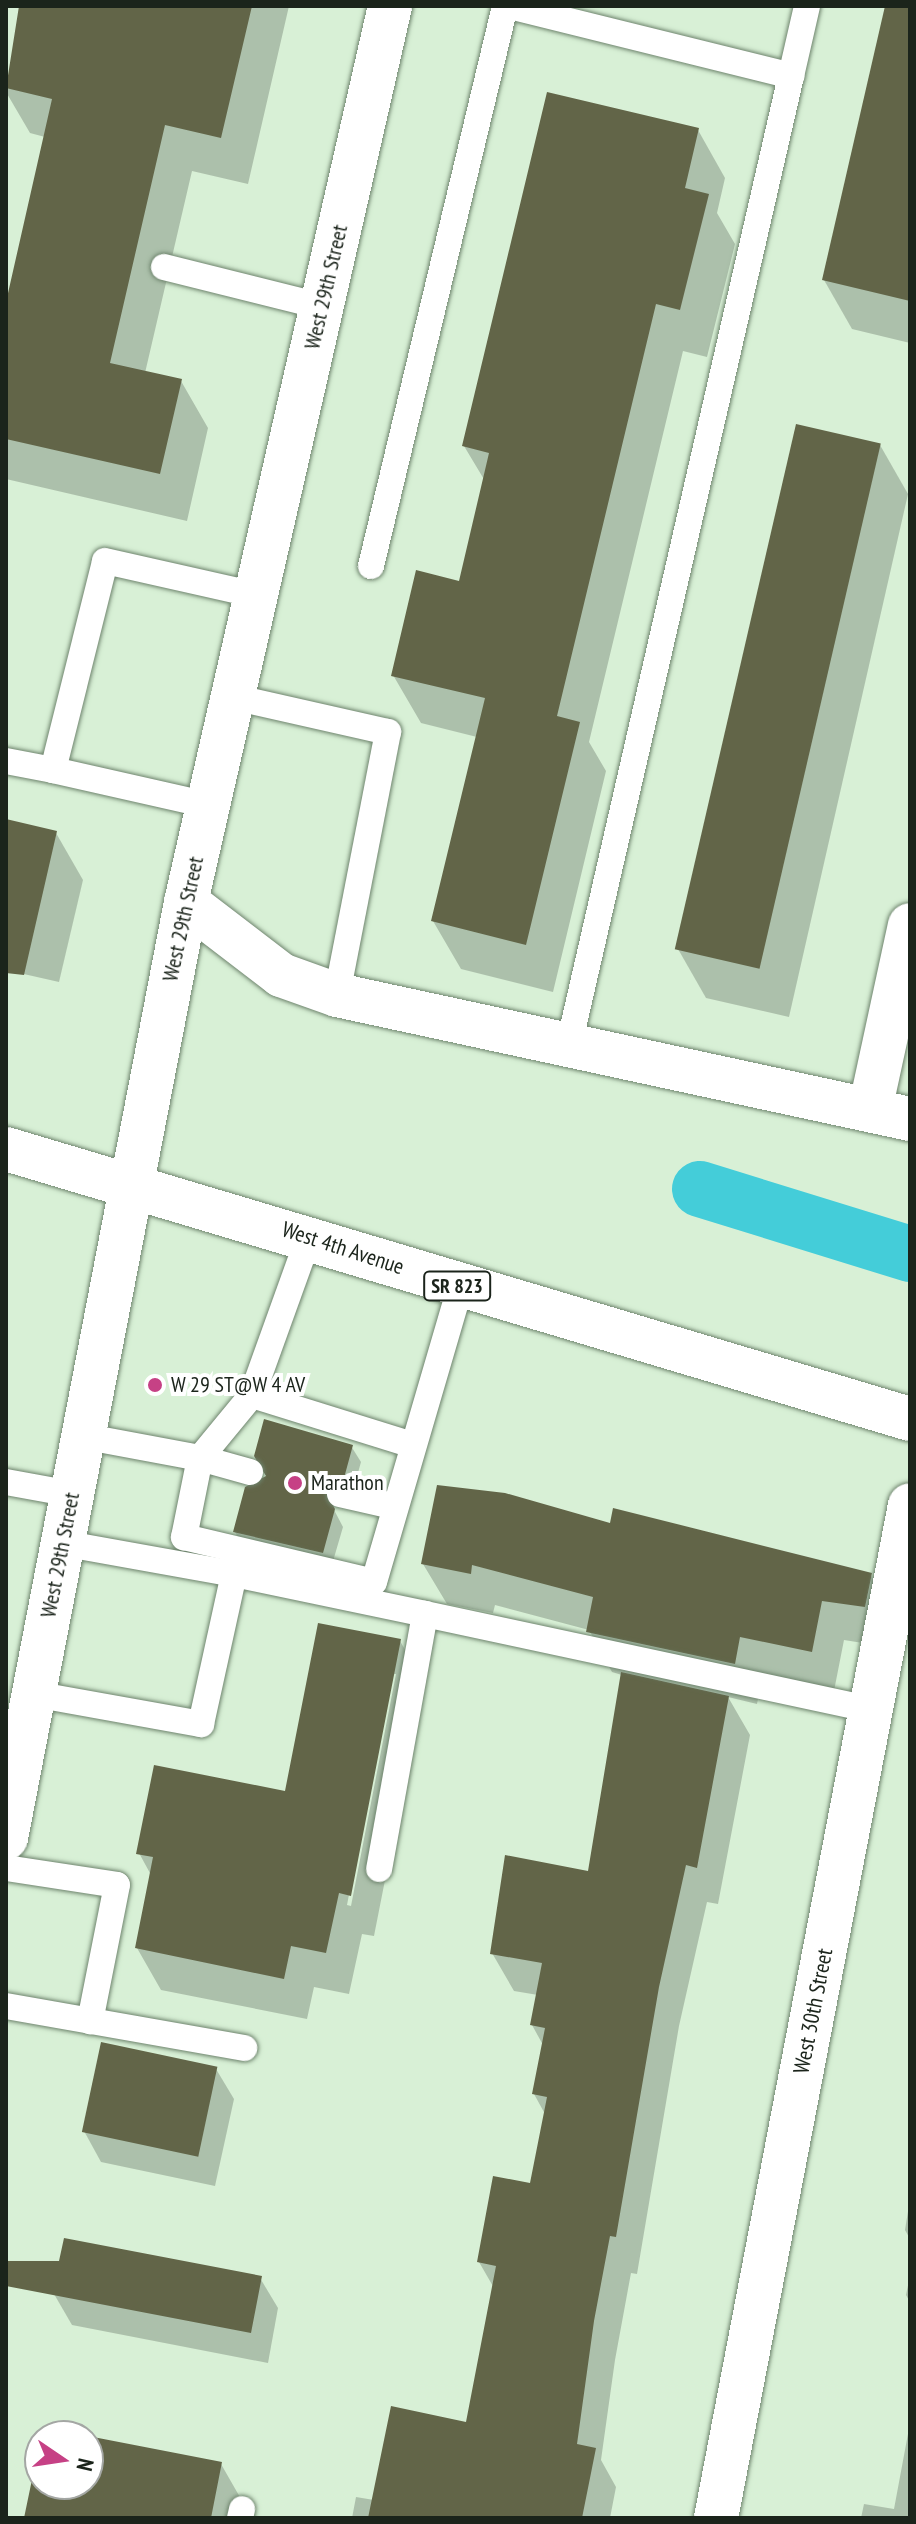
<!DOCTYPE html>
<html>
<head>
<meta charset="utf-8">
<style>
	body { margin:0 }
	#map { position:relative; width:916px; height:2524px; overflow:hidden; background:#d8f0d6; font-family:"PT Sans Narrow",sans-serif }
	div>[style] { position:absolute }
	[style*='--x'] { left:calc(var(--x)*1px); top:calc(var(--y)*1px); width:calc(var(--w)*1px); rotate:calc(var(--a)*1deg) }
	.shadow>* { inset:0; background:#0003 }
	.canal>* { height:56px; margin:-28px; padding:0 28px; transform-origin:28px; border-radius:28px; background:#44cdd9 }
	.building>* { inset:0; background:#626548; transform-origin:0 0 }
	.roads { filter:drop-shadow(0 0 2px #6e846d) drop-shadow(0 0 2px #6e846d) }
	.lane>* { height:26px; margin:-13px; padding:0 13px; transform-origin:13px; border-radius:13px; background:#fff }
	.street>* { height:44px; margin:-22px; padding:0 22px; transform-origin:22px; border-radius:22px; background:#fff }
	.secondary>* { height:44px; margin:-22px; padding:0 22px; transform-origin:22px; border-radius:22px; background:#fff }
	.primary>* { height:44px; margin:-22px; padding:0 22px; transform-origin:22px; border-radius:22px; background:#fff }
	.dots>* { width:22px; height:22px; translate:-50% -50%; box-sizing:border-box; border:4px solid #fff; border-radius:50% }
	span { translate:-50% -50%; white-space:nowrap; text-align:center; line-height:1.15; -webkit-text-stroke:8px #fff; paint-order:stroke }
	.shield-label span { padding:2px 6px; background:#fff; border:2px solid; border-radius:6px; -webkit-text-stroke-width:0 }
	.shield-label { font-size:20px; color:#1b241b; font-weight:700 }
	.street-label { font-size:22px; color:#1b241b }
	.poi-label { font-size:22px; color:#1b241b }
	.left { translate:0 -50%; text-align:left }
	.frame { position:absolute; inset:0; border:8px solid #1b241b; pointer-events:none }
	.north { position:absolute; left:24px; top:2420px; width:80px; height:80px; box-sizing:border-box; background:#fff; border:2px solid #a4a7a4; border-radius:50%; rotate:103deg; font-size:22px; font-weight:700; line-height:32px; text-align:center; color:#1b241b }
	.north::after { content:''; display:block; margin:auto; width:28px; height:36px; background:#c64185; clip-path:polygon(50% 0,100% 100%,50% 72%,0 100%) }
</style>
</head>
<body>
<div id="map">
	<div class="shadow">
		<div style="clip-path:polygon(21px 6px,289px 6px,248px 184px,192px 171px,145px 373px,181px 381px,208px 428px,187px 521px,6px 479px,6px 311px,45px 137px,30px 133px,6px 92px)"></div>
		<div style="clip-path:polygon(887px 6px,910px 6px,910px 343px,852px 329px,824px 280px)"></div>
		<div style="clip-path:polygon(698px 130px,725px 178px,717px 213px,735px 244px,707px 357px,683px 351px,589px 742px,606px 771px,553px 992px,461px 969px,433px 921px,477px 737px,421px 723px,393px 675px,460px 583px,485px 481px,464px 446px)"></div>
		<div style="clip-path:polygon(880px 445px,908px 494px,789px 1017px,706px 998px,678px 949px)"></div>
		<div style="clip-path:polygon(6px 821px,56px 833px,83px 880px,59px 982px,6px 970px)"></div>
		<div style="clip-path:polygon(351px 1446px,361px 1462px,352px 1494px,332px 1506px,343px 1527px,331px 1568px,244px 1548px,235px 1532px)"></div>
		<div style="clip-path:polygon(611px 1526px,870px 1574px,894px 1615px,888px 1647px,844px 1640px,834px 1691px,762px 1677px,757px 1704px,728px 1697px,750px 1735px,718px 1904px,707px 1902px,679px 2026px,637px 2274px,631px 2273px,615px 2360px,601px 2460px,616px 2487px,610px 2518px,352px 2518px,356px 2497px,374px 2500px,468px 2424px,494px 2288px,479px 2262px,531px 2185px,545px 2114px,534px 2094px,543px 2045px,532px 2025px,538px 1995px,514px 1991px,492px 1953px,589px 1873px,622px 1675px,612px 1672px,589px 1630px,495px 1605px,493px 1613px,447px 1604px,423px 1564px)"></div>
		<div style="clip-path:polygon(evenodd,400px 1641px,424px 1682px,374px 1936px,362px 1934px,349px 1994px,314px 1987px,307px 2019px,161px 1990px,137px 1948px,151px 1875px,139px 1853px,286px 1793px,400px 1641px,392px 1674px,396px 1674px,351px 1906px,347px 1905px,392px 1674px)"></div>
		<div style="clip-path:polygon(216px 2069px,234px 2099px,215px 2186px,101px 2162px,84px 2131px)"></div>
		<div style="clip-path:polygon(910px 2199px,910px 2239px,905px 2230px)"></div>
		<div style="clip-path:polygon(910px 2276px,910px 2302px,906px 2295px)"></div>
		<div style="clip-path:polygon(260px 2278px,278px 2308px,268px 2363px,72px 2325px,54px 2294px)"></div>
		<div style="clip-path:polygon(910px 2423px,910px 2518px,861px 2518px,864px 2504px,894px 2509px)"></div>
		<div style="clip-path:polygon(88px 2438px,221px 2464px,245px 2506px,243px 2518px,26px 2518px,40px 2451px,40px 2484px,88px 2484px)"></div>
	</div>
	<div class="canal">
		<div style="--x:700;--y:1189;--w:220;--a:17.2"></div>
	</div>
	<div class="building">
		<div style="clip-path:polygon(19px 6px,252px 6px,221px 138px,165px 125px,110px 363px,182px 379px,160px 474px,6px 439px,6px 302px,52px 99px,6px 88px)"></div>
		<div style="clip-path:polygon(885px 6px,910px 6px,910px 301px,822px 280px)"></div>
		<div style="clip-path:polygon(547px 92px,699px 128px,685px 188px,709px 194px,680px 310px,656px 304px,557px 716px,580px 722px,526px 945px,431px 921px,485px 698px,391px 676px,416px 570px,459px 581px,489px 453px,462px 446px)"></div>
		<div style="left:796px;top:424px;width:87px;height:539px;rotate:13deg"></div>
		<div style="clip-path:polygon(6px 819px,57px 831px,24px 975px,6px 973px)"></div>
		<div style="clip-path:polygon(264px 1419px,353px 1445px,344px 1478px,325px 1490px,335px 1509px,323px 1553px,233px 1532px,245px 1487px,266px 1476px,254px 1456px)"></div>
		<div style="clip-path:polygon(437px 1485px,505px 1493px,610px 1523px,613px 1508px,872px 1573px,865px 1607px,822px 1601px,812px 1652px,740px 1637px,735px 1664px,586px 1632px,593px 1597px,472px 1565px,471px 1574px,421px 1564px)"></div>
		<div style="clip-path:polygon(318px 1623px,401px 1639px,351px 1896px,339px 1893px,326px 1953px,291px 1946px,284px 1979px,135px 1948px,153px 1857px,136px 1854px,154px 1765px,285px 1791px)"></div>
		<div style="clip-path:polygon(621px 1672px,729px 1696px,697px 1868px,686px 1865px,659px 1987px,616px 2237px,610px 2236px,594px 2321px,577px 2444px,596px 2448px,582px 2518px,368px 2518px,391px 2406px,466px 2422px,496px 2266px,477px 2262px,493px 2176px,530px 2183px,547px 2097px,532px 2094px,545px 2028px,530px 2025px,542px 1963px,490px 1954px,505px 1855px,588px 1871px)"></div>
		<div style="left:101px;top:2042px;width:119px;height:92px;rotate:12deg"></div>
		<div style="clip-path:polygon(64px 2238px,262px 2276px,251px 2333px,6px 2286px,6px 2261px,59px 2261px)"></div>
		<div style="clip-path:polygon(43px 2428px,86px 2436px,41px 2436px)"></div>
		<div style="clip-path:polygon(88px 2436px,222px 2462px,211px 2518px,24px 2518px,40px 2441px,40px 2484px,88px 2484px)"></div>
	</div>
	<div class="roads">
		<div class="lane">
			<div style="--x:509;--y:6;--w:291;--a:13.9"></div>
			<div style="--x:791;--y:76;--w:72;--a:-77.1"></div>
			<div style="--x:164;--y:267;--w:162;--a:14"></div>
			<div style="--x:371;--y:566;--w:576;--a:-76.54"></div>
			<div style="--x:233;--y:697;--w:159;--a:12.7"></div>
			<div style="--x:388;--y:732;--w:268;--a:101"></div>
			<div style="--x:6;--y:761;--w:48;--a:10.8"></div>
			<div style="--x:208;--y:805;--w:159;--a:-167.3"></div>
			<div style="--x:53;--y:770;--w:215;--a:-76"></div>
			<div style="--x:105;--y:561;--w:155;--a:12.7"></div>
			<div style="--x:568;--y:1049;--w:998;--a:-77.09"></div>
			<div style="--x:310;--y:1234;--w:171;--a:109.8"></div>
			<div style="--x:252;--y:1395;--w:164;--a:17.3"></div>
			<div style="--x:82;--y:1436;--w:120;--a:10.6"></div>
			<div style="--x:200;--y:1458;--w:81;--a:101.4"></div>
			<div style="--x:184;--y:1537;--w:195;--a:13.3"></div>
			<div style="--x:374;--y:1582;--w:307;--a:-73.7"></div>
			<div style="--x:250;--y:1472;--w:52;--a:-164.4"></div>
			<div style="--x:200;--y:1458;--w:82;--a:-50.5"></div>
			<div style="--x:6;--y:1482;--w:67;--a:10.3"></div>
			<div style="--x:340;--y:1494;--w:53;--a:13"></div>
			<div style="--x:234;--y:1574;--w:195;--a:11.8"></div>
			<div style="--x:425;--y:1614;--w:259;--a:100.2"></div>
			<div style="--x:425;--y:1614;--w:456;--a:12.1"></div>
			<div style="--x:34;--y:1694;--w:170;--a:10.2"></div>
			<div style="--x:201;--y:1724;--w:154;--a:-77.6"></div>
			<div style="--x:234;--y:1574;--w:175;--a:-169.8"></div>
			<div style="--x:6;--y:1868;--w:112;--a:8.7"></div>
			<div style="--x:117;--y:1885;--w:139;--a:101.2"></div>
			<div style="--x:6;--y:2006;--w:242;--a:10"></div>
			<div style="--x:240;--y:2518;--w:9;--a:-77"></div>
		</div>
		<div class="street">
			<div style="--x:186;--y:902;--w:120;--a:37.5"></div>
			<div style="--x:281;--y:975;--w:59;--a:19.7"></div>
			<div style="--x:337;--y:995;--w:586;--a:12.21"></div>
			<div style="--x:870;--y:1110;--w:189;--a:-77.8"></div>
			<div style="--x:716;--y:2518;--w:1031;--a:-79.16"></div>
		</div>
		<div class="secondary">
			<div style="--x:6;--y:1838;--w:953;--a:-79.11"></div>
			<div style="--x:186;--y:902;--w:919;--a:-77.17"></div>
		</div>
		<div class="primary">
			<div style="--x:6;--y:1149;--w:943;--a:16.63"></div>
		</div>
	</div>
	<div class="dots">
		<div style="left:155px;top:1385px;background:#c64185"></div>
		<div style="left:295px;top:1483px;background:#c64185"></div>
	</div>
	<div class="shield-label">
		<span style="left:457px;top:1286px">SR 823</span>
	</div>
	<div class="street-label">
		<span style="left:326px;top:287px;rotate:-77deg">West 29th Street</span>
		<span style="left:183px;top:919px;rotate:-78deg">West 29th Street</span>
		<span style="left:343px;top:1248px;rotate:18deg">West 4th Avenue</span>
		<span style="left:60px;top:1555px;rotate:-79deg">West 29th Street</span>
		<span style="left:813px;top:2011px;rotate:-79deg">West 30th Street</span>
	</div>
	<div class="poi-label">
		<span class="left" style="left:171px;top:1385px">W 29 ST@W 4 AV</span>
		<span class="left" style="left:311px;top:1483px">Marathon</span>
	</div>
	<div class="frame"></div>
	<div class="north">N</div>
</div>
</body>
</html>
